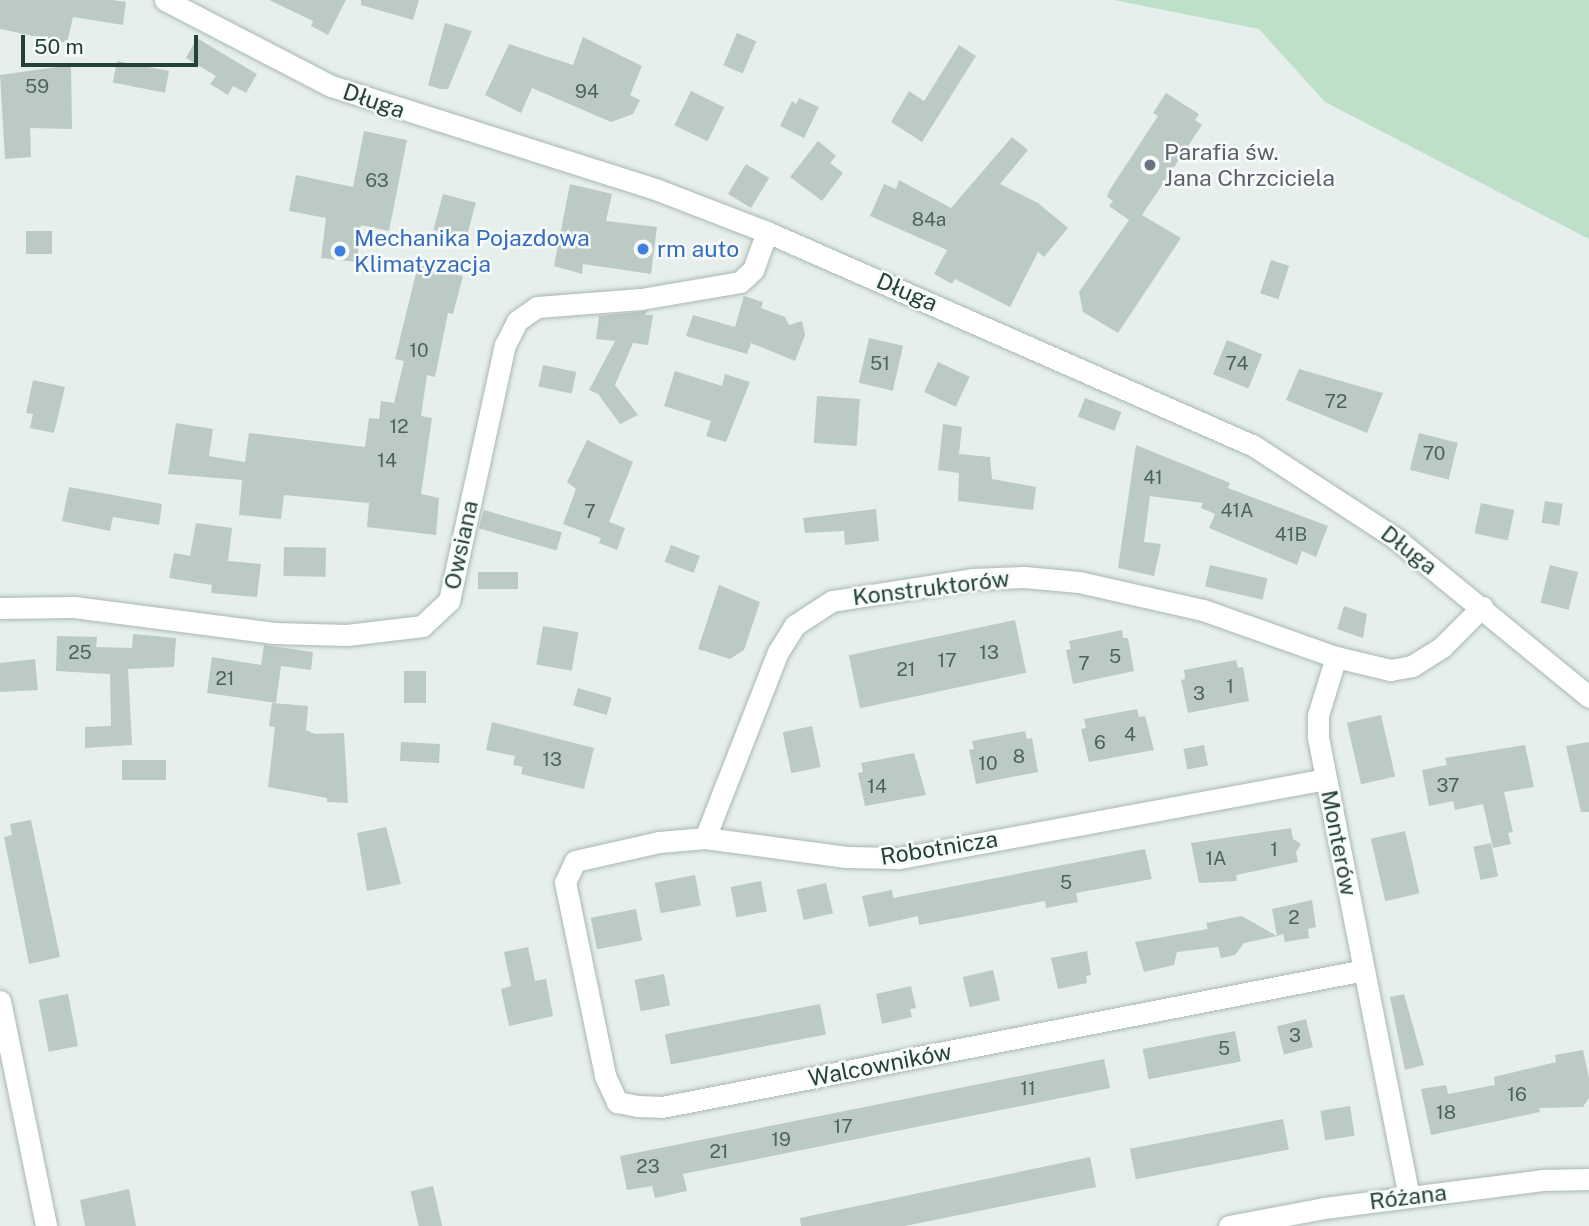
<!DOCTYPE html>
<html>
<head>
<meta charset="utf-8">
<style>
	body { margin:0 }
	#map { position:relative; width:1589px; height:1226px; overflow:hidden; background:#e6efeb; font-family:"Public Sans",sans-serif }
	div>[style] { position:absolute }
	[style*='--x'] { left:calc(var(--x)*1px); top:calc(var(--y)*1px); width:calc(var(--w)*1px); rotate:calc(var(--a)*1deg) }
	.green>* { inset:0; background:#bfe0c8 }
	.building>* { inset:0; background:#bbcac4; transform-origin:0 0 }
	.roads { filter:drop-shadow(0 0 2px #a8b8b2) drop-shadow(0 0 2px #a8b8b2) }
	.minor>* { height:21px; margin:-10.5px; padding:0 10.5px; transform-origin:10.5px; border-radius:10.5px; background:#fff }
	.tertiary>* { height:21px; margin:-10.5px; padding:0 10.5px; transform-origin:10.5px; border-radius:10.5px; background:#fff }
	.dots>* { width:19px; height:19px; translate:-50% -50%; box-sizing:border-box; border:4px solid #f7fbf9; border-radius:50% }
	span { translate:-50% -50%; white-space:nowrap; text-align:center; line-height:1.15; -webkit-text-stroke:5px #f7fbf9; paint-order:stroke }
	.number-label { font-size:19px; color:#4a645c }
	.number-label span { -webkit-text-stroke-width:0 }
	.street-label { font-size:23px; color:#24423a }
	.worship-label { font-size:23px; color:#5b616d }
	.left { translate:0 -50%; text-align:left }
	.shop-label { font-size:23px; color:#366cbe }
	.scale { position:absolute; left:21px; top:35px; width:177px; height:32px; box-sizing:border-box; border:4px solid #24423a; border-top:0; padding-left:9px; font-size:21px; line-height:24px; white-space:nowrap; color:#24423a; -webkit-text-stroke:5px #f7fbf9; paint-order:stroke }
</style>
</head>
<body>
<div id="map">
	<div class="green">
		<div style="clip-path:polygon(1114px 0,1589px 0,1589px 239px,1325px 102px,1259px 29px)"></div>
	</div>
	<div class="building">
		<div style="clip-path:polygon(0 0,113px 0,126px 2px,123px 25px,73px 17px,67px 43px,0 29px)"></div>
		<div style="clip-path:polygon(269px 0,346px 0,328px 35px,311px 26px,313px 21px)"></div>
		<div style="clip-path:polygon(361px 0,419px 0,413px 20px,361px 5px)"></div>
		<div style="clip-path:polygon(445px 23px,472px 31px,448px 89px,440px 89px,428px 85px)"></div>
		<div style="left:737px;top:33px;width:21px;height:35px;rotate:23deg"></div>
		<div style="clip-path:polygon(583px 37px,642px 66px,630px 95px,640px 100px,633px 114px,611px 122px,532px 88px,521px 113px,485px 95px,509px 44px,573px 65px)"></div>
		<div style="clip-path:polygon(197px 38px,257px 74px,246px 93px,233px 86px,228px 95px,210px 84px,216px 76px,186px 58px)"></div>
		<div style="clip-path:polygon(959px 45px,976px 56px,922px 142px,891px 122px,909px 91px,924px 101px)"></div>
		<div style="left:117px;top:61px;width:53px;height:22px;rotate:11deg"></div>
		<div style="clip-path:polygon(71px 65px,72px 129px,30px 128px,31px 157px,5px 159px,0 75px)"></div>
		<div style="left:691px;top:91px;width:37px;height:38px;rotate:26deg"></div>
		<div style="clip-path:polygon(1166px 93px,1199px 114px,1195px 120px,1202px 125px,1142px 215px,1181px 238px,1118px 333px,1083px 312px,1079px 292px,1129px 220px,1109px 206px,1113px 201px,1107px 197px,1109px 191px,1158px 116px,1153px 113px)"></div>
		<div style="clip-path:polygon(799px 98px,819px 107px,804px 138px,780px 126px,792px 101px,796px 104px)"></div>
		<div style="clip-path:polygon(364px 131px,407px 140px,389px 231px,361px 225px,357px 262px,321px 258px,326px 218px,289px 211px,296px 175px,353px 187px)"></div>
		<div style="clip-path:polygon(1012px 137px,1028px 150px,1000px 184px,1038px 203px,1068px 228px,1044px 257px,1038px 252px,1010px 307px,955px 279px,952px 284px,934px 274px,947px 250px,870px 216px,884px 184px,896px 189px,899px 180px,951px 208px)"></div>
		<div style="clip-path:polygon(818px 141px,836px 156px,830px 163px,843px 173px,822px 201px,790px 177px)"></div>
		<div style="left:746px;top:164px;width:27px;height:35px;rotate:31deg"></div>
		<div style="clip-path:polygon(570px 184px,612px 194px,606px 221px,657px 227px,651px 274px,583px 264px,582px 274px,554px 266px)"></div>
		<div style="left:443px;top:194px;width:34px;height:37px;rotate:15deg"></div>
		<div style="left:52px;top:231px;width:23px;height:26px;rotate:90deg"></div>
		<div style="left:1271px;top:260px;width:19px;height:35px;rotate:18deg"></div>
		<div style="clip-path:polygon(418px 265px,463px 276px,453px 314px,448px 313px,435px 377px,427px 375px,421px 416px,432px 418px,421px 494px,439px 498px,436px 535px,367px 527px,369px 503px,284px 495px,281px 519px,239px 515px,242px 480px,168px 474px,176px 423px,213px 429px,209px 456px,245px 462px,249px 433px,365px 447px,369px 418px,379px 419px,381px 401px,394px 403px,404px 361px,395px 359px)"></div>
		<div style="clip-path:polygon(744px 296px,763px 302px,761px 308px,785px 317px,789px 325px,802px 321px,805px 335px,795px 361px,751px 343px,747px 354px,686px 336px,693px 315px,735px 327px)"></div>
		<div style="clip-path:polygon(647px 311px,645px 315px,653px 315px,648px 345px,633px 343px,615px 385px,638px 415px,620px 424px,598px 394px,589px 390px,615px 341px,596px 339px,599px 316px)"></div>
		<div style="left:869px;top:338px;width:35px;height:46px;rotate:13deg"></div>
		<div style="left:1227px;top:340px;width:38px;height:37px;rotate:22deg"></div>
		<div style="left:938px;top:362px;width:35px;height:33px;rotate:25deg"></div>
		<div style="left:543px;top:365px;width:34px;height:22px;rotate:12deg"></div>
		<div style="clip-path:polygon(1299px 369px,1383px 393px,1367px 433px,1286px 400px)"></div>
		<div style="clip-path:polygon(675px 371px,722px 386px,725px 374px,750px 382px,726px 442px,706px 436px,711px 421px,664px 406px)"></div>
		<div style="clip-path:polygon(33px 380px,65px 387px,54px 433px,30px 428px,33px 414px,26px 413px)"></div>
		<div style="left:817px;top:396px;width:43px;height:47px;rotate:4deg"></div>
		<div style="left:1085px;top:398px;width:39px;height:20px;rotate:21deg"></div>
		<div style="clip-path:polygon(943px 424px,962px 427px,959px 454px,990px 457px,992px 479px,1036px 487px,1033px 510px,958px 501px,959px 473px,938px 470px)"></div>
		<div style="left:1419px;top:433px;width:40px;height:38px;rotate:14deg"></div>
		<div style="clip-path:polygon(587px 440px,633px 462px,609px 522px,625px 528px,617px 550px,599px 543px,601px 538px,563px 524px,576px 489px,567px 482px)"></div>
		<div style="clip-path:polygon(1136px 445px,1230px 483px,1228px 488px,1328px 526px,1316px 557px,1302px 551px,1297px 565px,1209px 528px,1215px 514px,1201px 508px,1203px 503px,1150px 496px,1144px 542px,1161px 544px,1154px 576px,1118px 568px)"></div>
		<div style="clip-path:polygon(69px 487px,162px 504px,159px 525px,113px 517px,110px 531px,62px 521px)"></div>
		<div style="left:1545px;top:501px;width:18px;height:22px;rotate:9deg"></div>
		<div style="left:1481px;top:503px;width:34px;height:31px;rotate:12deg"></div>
		<div style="clip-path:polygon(876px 509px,879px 541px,845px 545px,844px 531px,805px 533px,803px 518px)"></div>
		<div style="left:484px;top:510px;width:81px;height:19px;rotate:16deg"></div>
		<div style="clip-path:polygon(196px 523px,232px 528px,228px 561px,261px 564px,257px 597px,211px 593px,212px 585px,169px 578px,174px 553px,190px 556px)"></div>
		<div style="left:671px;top:545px;width:31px;height:18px;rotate:21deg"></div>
		<div style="left:284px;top:547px;width:42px;height:29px;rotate:1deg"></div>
		<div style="left:1210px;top:565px;width:59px;height:22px;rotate:13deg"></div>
		<div style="left:1550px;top:565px;width:29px;height:39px;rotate:14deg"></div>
		<div style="left:478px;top:572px;width:40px;height:17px"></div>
		<div style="clip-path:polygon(719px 585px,760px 602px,744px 650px,730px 659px,698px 649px)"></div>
		<div style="clip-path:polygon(1344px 606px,1367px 614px,1363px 638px,1337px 629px)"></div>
		<div style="left:1015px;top:620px;width:54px;height:170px;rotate:78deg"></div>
		<div style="left:543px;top:626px;width:36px;height:39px;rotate:10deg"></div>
		<div style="clip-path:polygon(1122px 630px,1123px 638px,1128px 638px,1134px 671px,1073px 684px,1066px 650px,1071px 649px,1069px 641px)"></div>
		<div style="clip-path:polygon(133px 634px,176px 638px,174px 667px,128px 669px,132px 745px,85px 748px,85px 727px,111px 726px,110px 674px,56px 671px,57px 636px,97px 637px,96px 647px,132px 648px)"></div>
		<div style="clip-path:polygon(264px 645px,313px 652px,311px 670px,281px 666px,276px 703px,207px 693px,212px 657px,261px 665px)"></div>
		<div style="clip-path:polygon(35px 659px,38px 690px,0 692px,0 663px)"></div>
		<div style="clip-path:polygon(1236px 660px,1238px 668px,1243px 667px,1249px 701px,1188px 713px,1181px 680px,1185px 679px,1184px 670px)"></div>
		<div style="left:404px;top:671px;width:22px;height:32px"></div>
		<div style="left:578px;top:688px;width:35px;height:18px;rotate:16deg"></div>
		<div style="clip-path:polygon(272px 703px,308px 706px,306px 730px,315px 734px,344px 733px,348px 803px,327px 802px,327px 798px,268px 787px,275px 727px,269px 726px)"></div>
		<div style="clip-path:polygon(1137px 709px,1139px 717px,1145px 716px,1154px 750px,1089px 762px,1081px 729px,1086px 728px,1084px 719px)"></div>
		<div style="left:1381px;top:715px;width:63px;height:35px;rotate:77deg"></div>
		<div style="clip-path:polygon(492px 722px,594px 748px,584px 789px,521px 774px,523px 767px,513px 765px,515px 756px,486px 750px)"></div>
		<div style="left:812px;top:726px;width:42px;height:30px;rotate:78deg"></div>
		<div style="clip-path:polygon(1025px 731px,1027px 739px,1032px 738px,1038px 772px,976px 784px,969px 750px,974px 749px,972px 741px)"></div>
		<div style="left:401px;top:742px;width:39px;height:19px;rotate:3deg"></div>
		<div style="clip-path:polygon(1589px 742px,1589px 812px,1581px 812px,1566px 746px)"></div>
		<div style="left:1204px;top:745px;width:21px;height:21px;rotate:79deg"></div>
		<div style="clip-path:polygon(1525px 745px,1534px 787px,1504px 792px,1513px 832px,1508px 833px,1511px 844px,1493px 848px,1483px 804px,1455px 810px,1453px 801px,1429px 806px,1422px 770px,1447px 765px,1445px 758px)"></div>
		<div style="clip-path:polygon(914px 753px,926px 795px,865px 806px,858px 773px,863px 772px,861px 763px)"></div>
		<div style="left:166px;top:760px;width:20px;height:44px;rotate:90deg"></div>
		<div style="clip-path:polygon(31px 820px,60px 957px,29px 964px,4px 837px,12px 835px,10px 824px)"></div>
		<div style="clip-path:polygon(386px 827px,401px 884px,367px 891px,357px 833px)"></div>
		<div style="clip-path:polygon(1291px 828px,1293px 839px,1301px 844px,1296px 852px,1298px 862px,1236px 875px,1237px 881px,1199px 883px,1191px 843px)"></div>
		<div style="left:1405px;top:831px;width:64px;height:35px;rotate:77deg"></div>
		<div style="left:1491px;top:843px;width:34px;height:18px;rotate:78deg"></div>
		<div style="clip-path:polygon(1145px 849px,1152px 879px,1076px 893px,1078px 902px,1046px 908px,1045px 901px,919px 925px,918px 916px,869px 927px,862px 896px,892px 890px,893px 898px)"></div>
		<div style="left:695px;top:875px;width:31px;height:41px;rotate:79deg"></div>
		<div style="left:761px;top:881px;width:31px;height:31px;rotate:79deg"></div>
		<div style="left:826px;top:883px;width:31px;height:30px;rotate:77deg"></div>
		<div style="clip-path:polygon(1312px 900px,1316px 927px,1308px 929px,1309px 938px,1285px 942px,1283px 934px,1277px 936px,1272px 909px)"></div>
		<div style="left:636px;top:909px;width:32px;height:46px;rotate:79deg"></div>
		<div style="clip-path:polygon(1242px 916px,1277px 936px,1244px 943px,1235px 955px,1221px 958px,1218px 947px,1177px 952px,1174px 965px,1144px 972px,1135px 942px,1208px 929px,1206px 923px)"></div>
		<div style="clip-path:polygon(528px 947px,535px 981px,546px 979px,553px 1016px,509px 1026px,501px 989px,511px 986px,504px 952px)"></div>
		<div style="clip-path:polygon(1087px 951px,1091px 975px,1086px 976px,1087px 983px,1058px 989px,1051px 958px)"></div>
		<div style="left:993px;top:970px;width:31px;height:31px;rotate:77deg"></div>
		<div style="left:664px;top:974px;width:32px;height:30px;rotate:79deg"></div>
		<div style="clip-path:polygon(911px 986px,916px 1008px,910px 1009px,912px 1017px,882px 1024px,876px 994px)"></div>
		<div style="left:68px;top:994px;width:53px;height:30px;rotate:79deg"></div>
		<div style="clip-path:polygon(1404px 994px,1424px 1065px,1405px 1070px,1390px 997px)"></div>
		<div style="left:820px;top:1004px;width:31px;height:158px;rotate:79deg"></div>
		<div style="left:1306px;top:1019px;width:29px;height:30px;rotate:76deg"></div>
		<div style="left:1235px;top:1031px;width:31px;height:94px;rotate:79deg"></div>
		<div style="clip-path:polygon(1583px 1050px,1589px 1078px,1589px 1098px,1583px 1107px,1539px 1108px,1540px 1112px,1431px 1135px,1421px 1089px,1446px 1085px,1448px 1094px,1495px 1085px,1494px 1077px,1556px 1062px,1555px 1055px)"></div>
		<div style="clip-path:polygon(1104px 1059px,1110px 1088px,683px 1174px,687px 1191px,655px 1198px,652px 1186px,627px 1190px,620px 1156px)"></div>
		<div style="left:1350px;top:1106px;width:30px;height:30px;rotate:81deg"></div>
		<div style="left:1283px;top:1119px;width:31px;height:156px;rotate:79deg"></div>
		<div style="clip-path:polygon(1090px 1157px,1096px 1187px,905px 1226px,801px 1226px,800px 1218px)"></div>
		<div style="left:433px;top:1186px;width:41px;height:23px;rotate:77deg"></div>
		<div style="clip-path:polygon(129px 1189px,136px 1226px,85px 1226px,80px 1200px)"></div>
	</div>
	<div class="roads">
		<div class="minor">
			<div style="--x:165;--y:0;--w:187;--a:27.4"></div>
			<div style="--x:331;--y:86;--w:343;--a:17.6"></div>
			<div style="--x:658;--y:190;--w:117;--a:21.1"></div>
			<div style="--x:767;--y:232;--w:532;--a:23.72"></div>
			<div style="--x:1254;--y:446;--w:168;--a:33.1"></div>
			<div style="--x:1395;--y:538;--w:251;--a:39.3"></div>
			<div style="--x:0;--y:608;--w:74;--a:-0.8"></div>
			<div style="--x:74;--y:607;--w:202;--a:7.4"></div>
			<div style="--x:274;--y:633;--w:73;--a:1.6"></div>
			<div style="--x:347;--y:635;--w:76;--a:-6.8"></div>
			<div style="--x:422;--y:626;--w:37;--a:-43"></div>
			<div style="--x:449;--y:601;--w:262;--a:-77.7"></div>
			<div style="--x:505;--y:345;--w:27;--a:-63"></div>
			<div style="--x:517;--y:321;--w:24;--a:-35"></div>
			<div style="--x:537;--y:307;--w:104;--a:-4.4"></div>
			<div style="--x:641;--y:299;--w:100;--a:-9.7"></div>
			<div style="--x:740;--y:282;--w:18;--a:-43"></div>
			<div style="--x:753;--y:270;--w:40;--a:-69.8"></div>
			<div style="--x:1326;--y:779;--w:435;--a:169.5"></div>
			<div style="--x:898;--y:858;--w:52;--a:-178.9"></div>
			<div style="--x:846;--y:857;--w:142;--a:-172.3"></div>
			<div style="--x:705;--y:838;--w:46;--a:175"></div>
			<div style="--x:659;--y:842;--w:86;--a:167.3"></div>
			<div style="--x:575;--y:861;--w:23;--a:115"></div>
			<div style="--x:565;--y:882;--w:198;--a:78.3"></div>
			<div style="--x:605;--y:1076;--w:29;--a:65"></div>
			<div style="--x:617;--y:1102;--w:20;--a:11"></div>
			<div style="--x:637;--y:1106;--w:25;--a:2"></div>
			<div style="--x:662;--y:1107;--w:715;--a:-11.04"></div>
			<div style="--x:705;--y:838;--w:200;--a:-68.6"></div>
			<div style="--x:778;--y:652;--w:32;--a:-58"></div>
			<div style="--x:795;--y:625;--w:44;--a:-33"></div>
			<div style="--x:832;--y:601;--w:142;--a:-8.9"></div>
			<div style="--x:972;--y:579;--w:52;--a:-2.2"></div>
			<div style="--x:1024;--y:577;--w:55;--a:5.2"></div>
			<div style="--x:1079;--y:582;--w:127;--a:12.7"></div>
			<div style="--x:1203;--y:610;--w:141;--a:19.5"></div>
			<div style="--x:1409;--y:1197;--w:470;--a:-101.2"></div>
			<div style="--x:1318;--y:736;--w:21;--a:-90"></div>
			<div style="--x:1318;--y:715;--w:61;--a:-72.8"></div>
			<div style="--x:1336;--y:657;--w:56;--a:13.5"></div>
			<div style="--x:1390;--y:670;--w:22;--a:-10"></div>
			<div style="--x:1412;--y:666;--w:36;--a:-32"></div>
			<div style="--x:1442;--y:647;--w:57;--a:-45"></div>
			<div style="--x:1229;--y:1226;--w:97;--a:-10.7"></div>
			<div style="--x:1324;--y:1208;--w:220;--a:-7.3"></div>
			<div style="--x:1542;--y:1180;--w:47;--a:-1.2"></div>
		</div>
		<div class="tertiary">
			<div style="--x:0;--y:1001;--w:230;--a:78.4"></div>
		</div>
	</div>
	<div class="dots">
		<div style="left:1150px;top:165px;background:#6b7280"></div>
		<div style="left:643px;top:249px;background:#3f7fe0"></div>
		<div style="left:340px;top:251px;background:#3f7fe0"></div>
	</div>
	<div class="number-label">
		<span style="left:37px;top:87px">59</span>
		<span style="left:587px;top:92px">94</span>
		<span style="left:377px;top:181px">63</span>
		<span style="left:929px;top:220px">84a</span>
		<span style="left:419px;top:351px">10</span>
		<span style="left:880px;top:364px">51</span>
		<span style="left:1237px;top:364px">74</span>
		<span style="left:1336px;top:402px">72</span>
		<span style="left:399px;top:427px">12</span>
		<span style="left:1434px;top:454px">70</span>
		<span style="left:387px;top:461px">14</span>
		<span style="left:1153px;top:478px">41</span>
		<span style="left:1237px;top:511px">41A</span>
		<span style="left:590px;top:512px">7</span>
		<span style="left:1291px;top:535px">41B</span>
		<span style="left:80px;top:653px">25</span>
		<span style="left:989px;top:653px">13</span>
		<span style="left:1115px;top:657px">5</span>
		<span style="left:947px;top:661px">17</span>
		<span style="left:1084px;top:664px">7</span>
		<span style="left:906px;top:670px">21</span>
		<span style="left:225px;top:679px">21</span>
		<span style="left:1230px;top:687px">1</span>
		<span style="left:1199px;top:694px">3</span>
		<span style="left:1130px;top:735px">4</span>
		<span style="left:1100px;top:743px">6</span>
		<span style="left:1019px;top:757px">8</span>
		<span style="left:552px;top:760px">13</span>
		<span style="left:988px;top:764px">10</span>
		<span style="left:1448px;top:786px">37</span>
		<span style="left:877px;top:787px">14</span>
		<span style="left:1274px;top:850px">1</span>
		<span style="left:1216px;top:859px">1A</span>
		<span style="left:1066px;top:883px">5</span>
		<span style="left:1294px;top:918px">2</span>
		<span style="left:1295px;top:1036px">3</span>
		<span style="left:1224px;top:1049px">5</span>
		<span style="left:1028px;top:1089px">11</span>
		<span style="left:1517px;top:1095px">16</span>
		<span style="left:1446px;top:1113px">18</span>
		<span style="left:843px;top:1127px">17</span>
		<span style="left:781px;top:1140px">19</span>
		<span style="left:719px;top:1152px">21</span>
		<span style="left:648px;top:1167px">23</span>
	</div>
	<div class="street-label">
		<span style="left:374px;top:101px;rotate:19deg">Długa</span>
		<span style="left:907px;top:292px;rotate:23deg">Długa</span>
		<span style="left:461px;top:545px;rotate:-78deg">Owsiana</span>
		<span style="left:1409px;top:550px;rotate:38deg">Długa</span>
		<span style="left:931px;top:588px;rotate:-7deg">Konstruktorów</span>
		<span style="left:1339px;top:843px;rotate:79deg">Monterów</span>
		<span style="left:939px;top:848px;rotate:-9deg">Robotnicza</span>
		<span style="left:880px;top:1065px;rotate:-11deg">Walcowników</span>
		<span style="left:1408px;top:1197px;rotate:-7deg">Różana</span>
	</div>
	<div class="worship-label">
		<span class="left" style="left:1164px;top:165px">Parafia św.<br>Jana Chrzciciela</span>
	</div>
	<div class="shop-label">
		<span class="left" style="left:354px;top:251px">Mechanika Pojazdowa<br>Klimatyzacja</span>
		<span class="left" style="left:657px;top:249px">rm auto</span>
	</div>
	<div class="scale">50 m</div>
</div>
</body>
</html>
